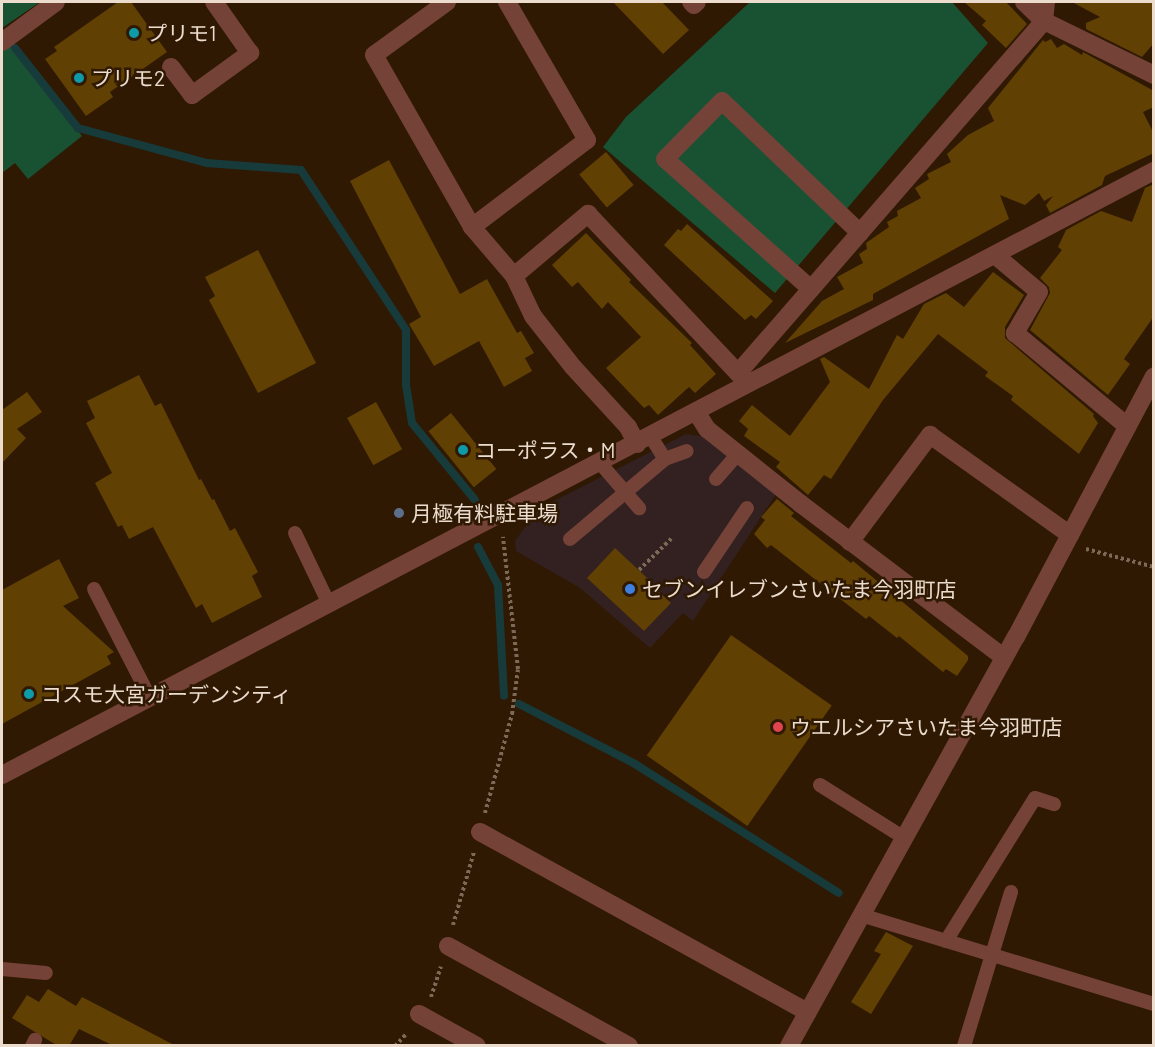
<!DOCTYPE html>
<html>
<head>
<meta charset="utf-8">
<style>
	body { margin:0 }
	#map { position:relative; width:1155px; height:1047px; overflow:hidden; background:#2f1903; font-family:Barlow,"Noto Sans JP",sans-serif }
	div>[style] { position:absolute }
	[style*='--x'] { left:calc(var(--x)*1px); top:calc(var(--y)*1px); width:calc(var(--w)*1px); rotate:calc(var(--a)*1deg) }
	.commercial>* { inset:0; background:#332020 }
	.green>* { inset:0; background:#195233 }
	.stream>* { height:8px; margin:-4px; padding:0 4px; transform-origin:4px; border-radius:4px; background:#173b3b }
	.building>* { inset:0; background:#614003; transform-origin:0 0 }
	.path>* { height:4px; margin-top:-2px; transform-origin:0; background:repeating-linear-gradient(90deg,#7d6957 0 3px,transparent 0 6px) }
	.lane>* { height:14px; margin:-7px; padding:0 7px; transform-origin:7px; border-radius:7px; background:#754238 }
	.street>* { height:18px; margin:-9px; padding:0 9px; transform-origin:9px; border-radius:9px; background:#754238 }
	.dots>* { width:16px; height:16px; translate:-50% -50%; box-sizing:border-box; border:3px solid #2f1903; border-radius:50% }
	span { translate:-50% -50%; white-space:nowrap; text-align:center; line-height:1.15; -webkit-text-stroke:5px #2f1903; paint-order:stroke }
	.poi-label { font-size:21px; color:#ebdcce }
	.left { translate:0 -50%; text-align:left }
	.frame { position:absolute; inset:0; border:3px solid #ebdcce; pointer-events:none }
</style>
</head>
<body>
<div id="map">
	<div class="commercial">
		<div style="clip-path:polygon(686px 434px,708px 437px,776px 494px,693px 621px,683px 613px,650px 648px,580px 588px,516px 551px,515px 541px,538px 509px)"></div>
	</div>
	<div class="green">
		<div style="clip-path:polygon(2px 2px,40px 2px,2px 28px)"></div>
		<div style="clip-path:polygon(750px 2px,952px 2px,988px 43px,775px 293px,603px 147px,626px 117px)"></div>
		<div style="clip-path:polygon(9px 43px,82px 136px,28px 179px,15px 163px,2px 173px,2px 49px)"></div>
	</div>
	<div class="stream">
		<div style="--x:15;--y:48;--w:102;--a:51.8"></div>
		<div style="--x:78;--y:128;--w:134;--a:15.2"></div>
		<div style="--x:207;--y:163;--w:94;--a:4.3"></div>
		<div style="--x:301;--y:170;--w:191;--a:56.7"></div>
		<div style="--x:406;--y:330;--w:55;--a:90"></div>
		<div style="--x:406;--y:385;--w:38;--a:81"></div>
		<div style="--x:412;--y:423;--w:99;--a:50.7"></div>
		<div style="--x:478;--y:547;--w:43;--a:62.2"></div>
		<div style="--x:498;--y:585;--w:111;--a:86.9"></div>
		<div style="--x:519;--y:704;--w:131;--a:27.3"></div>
		<div style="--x:635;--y:764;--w:241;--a:32.3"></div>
	</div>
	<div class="building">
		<div style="clip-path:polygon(118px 2px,131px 2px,167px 52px,110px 92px,113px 97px,86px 116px,45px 59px,57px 51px,54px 47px)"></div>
		<div style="clip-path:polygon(613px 2px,662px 2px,689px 30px,663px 54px)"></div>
		<div style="clip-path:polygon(964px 2px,1006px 2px,1027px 24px,1006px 48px,982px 25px,986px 21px)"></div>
		<div style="clip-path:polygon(1072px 2px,1154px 2px,1154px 43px,1142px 57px,1086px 29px,1086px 23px,1100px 17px)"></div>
		<div style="clip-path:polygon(1051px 39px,1057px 48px,1064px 44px,1082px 55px,1083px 52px,1154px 91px,1154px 107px,1143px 112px,1154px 134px,1154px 153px,1105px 176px,1102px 185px,1050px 213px,1046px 205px,1053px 196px,1044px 201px,1039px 193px,1025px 205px,1000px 195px,1009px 219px,873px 294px,873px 300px,785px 343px,822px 301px,844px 289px,837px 277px,863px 263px,859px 254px,867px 249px,866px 243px,889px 227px,887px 222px,898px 216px,897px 211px,921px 198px,915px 188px,929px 179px,927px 174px,951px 162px,947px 154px,968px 135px,994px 121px,988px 108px,1043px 40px,1045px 42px)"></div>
		<div style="left:606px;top:152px;width:43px;height:35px;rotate:50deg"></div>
		<div style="clip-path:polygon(389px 160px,460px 294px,487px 279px,517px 333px,521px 331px,534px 353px,525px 358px,532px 371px,504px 387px,479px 341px,434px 366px,409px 324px,421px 317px,350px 181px)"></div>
		<div style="clip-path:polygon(1154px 184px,1154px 316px,1124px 359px,1130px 364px,1108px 395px,1030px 330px,1050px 293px,1049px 287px,1040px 278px,1062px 250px,1058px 247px,1066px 230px,1101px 211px,1132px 222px,1145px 188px)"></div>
		<div style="clip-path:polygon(687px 224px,773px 301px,756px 319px,751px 315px,745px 320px,664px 245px,678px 229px,681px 231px)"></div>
		<div style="clip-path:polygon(586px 233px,631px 280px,629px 282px,692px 343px,690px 345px,716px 374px,695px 393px,689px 387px,658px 415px,649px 405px,644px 408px,606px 368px,641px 337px,608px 302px,602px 309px,578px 282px,572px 287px,552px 265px)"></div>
		<div style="clip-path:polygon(258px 250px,316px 363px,258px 393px,209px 300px,215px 296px,205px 277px)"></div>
		<div style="clip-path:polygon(993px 272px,1024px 295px,1005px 327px,1005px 338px,1094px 414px,1093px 416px,1098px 423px,1079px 454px,1011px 400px,1013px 396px,985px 376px,988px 372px,938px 334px,883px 400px,831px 479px,824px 475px,808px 495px,776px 467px,780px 462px,744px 436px,748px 429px,739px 421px,752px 405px,790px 436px,830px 382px,820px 359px,824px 357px,869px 389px,897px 335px,903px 339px,924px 304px,946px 293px,964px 307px)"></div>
		<div style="clip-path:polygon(139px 375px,155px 406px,161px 403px,199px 480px,201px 479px,212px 500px,214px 499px,230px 531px,235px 528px,258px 572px,252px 576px,262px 597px,212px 623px,202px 604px,196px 608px,153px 527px,129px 539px,122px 525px,118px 527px,95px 483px,112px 473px,86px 423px,95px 418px,87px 401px)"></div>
		<div style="clip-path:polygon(27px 392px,42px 412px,17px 429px,26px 438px,2px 463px,2px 410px)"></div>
		<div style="left:376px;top:402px;width:54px;height:33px;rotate:61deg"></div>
		<div style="left:451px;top:413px;width:72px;height:29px;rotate:51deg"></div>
		<div style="clip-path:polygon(777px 499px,794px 513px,791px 516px,851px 563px,853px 561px,968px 656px,968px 660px,957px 676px,946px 669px,943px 672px,899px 636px,897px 638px,869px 616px,866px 619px,771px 545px,767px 548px,754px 534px,765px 520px,761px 517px)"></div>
		<div style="clip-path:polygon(615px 548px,659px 589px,658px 591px,671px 603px,644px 631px,587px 578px)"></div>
		<div style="clip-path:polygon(59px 559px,79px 598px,63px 606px,114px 652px,107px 656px,111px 664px,2px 724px,2px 590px)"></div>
		<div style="left:731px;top:635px;width:123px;height:147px;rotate:35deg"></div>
		<div style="clip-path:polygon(886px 932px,913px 946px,871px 1014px,851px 1002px,881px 954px,874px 951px)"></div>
		<div style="clip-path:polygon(48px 989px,76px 1006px,82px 997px,176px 1046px,114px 1046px,79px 1029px,69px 1046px,58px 1046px,12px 1018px,27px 995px,39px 1002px)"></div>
	</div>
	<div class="path">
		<div style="--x:1086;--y:549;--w:70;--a:14.8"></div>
		<div style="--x:639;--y:570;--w:45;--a:-44.1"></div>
		<div style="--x:485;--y:813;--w:103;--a:-74.7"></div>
		<div style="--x:512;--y:714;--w:45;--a:-82.4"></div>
		<div style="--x:518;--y:669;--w:133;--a:-96.5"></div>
		<div style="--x:453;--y:925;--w:76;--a:-74"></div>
		<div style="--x:431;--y:997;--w:32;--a:-72"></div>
		<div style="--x:395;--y:1046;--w:18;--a:-47"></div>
	</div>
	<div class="lane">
		<div style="--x:651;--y:437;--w:26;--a:58"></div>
		<div style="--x:600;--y:463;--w:60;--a:49.1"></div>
		<div style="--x:716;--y:479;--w:33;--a:-49"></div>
		<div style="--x:295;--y:533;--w:79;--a:64.4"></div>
		<div style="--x:570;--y:539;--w:124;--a:-40.1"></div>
		<div style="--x:665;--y:459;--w:23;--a:-20"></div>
		<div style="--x:704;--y:572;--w:77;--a:-56.1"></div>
		<div style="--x:94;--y:589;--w:123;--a:62.8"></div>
		<div style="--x:820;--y:785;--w:98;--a:32.1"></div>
		<div style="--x:861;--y:915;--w:306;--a:16.9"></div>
		<div style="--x:946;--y:941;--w:168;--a:-58.1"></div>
		<div style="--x:1035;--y:798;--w:20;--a:18"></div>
		<div style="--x:2;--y:969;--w:44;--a:5.2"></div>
		<div style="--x:32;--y:1046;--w:7;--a:-63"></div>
		<div style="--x:964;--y:1046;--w:161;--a:-73"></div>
	</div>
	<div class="street">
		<div style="--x:447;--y:2;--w:90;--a:144"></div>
		<div style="--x:374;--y:55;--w:198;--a:60.3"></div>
		<div style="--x:472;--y:227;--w:65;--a:49.4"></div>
		<div style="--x:691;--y:2;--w:4;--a:45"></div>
		<div style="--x:694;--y:5;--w:4;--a:-45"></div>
		<div style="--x:1024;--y:2;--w:28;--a:44"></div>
		<div style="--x:1044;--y:21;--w:123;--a:26.1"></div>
		<div style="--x:2;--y:42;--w:67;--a:-36.5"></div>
		<div style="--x:171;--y:67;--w:35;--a:53"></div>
		<div style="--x:192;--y:95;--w:72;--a:-35.9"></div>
		<div style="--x:250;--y:53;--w:62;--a:-125.2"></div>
		<div style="--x:472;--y:227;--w:144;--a:-37.1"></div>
		<div style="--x:587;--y:140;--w:160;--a:-120.1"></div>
		<div style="--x:995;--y:255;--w:57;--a:40.1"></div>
		<div style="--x:1039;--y:292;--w:48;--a:120.3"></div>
		<div style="--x:1015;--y:333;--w:146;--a:39.7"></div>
		<div style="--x:811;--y:289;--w:195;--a:-138.3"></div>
		<div style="--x:665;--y:159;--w:81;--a:-45.5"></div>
		<div style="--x:722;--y:101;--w:191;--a:43.7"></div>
		<div style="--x:746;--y:380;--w:11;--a:-139"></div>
		<div style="--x:738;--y:373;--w:466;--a:-49"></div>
		<div style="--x:1044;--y:21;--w:19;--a:-84"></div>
		<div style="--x:697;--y:413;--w:19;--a:58"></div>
		<div style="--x:707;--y:429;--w:120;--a:38.6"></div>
		<div style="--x:801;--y:504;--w:253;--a:37.1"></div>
		<div style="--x:637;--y:444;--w:19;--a:-118"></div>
		<div style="--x:628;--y:427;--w:81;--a:-132.5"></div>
		<div style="--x:573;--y:367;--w:65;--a:-128.1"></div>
		<div style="--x:533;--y:316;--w:44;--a:-115.4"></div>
		<div style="--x:514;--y:276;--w:97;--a:-40"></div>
		<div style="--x:588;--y:214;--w:219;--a:46.7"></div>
		<div style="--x:850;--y:542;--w:134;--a:-53.2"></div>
		<div style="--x:930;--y:435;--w:172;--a:35.5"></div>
		<div style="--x:2;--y:775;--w:1301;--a:-27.67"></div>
		<div style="--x:480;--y:832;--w:374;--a:28.8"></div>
		<div style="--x:448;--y:946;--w:207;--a:28.9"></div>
		<div style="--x:419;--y:1014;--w:66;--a:28.9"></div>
		<div style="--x:789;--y:1046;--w:468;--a:-61"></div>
		<div style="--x:1016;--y:637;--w:295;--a:-62.1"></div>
	</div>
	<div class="dots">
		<div style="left:134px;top:33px;background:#0f9aa8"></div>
		<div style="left:79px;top:78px;background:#0f9aa8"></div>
		<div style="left:463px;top:450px;background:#0f9aa8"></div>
		<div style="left:399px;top:513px;background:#5c6f8a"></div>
		<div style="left:630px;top:589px;background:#3f7fe0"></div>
		<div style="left:29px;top:694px;background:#0f9aa8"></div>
		<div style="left:778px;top:727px;background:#e0444e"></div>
	</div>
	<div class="poi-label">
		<span class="left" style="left:146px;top:33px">プリモ1</span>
		<span class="left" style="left:91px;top:78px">プリモ2</span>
		<span class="left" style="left:475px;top:450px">コーポラス・M</span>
		<span class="left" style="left:411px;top:513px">月極有料駐車場</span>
		<span class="left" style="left:642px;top:589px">セブンイレブンさいたま今羽町店</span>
		<span class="left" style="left:41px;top:694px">コスモ大宮ガーデンシティ</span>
		<span class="left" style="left:790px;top:727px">ウエルシアさいたま今羽町店</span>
	</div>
	<div class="frame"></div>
</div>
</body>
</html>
